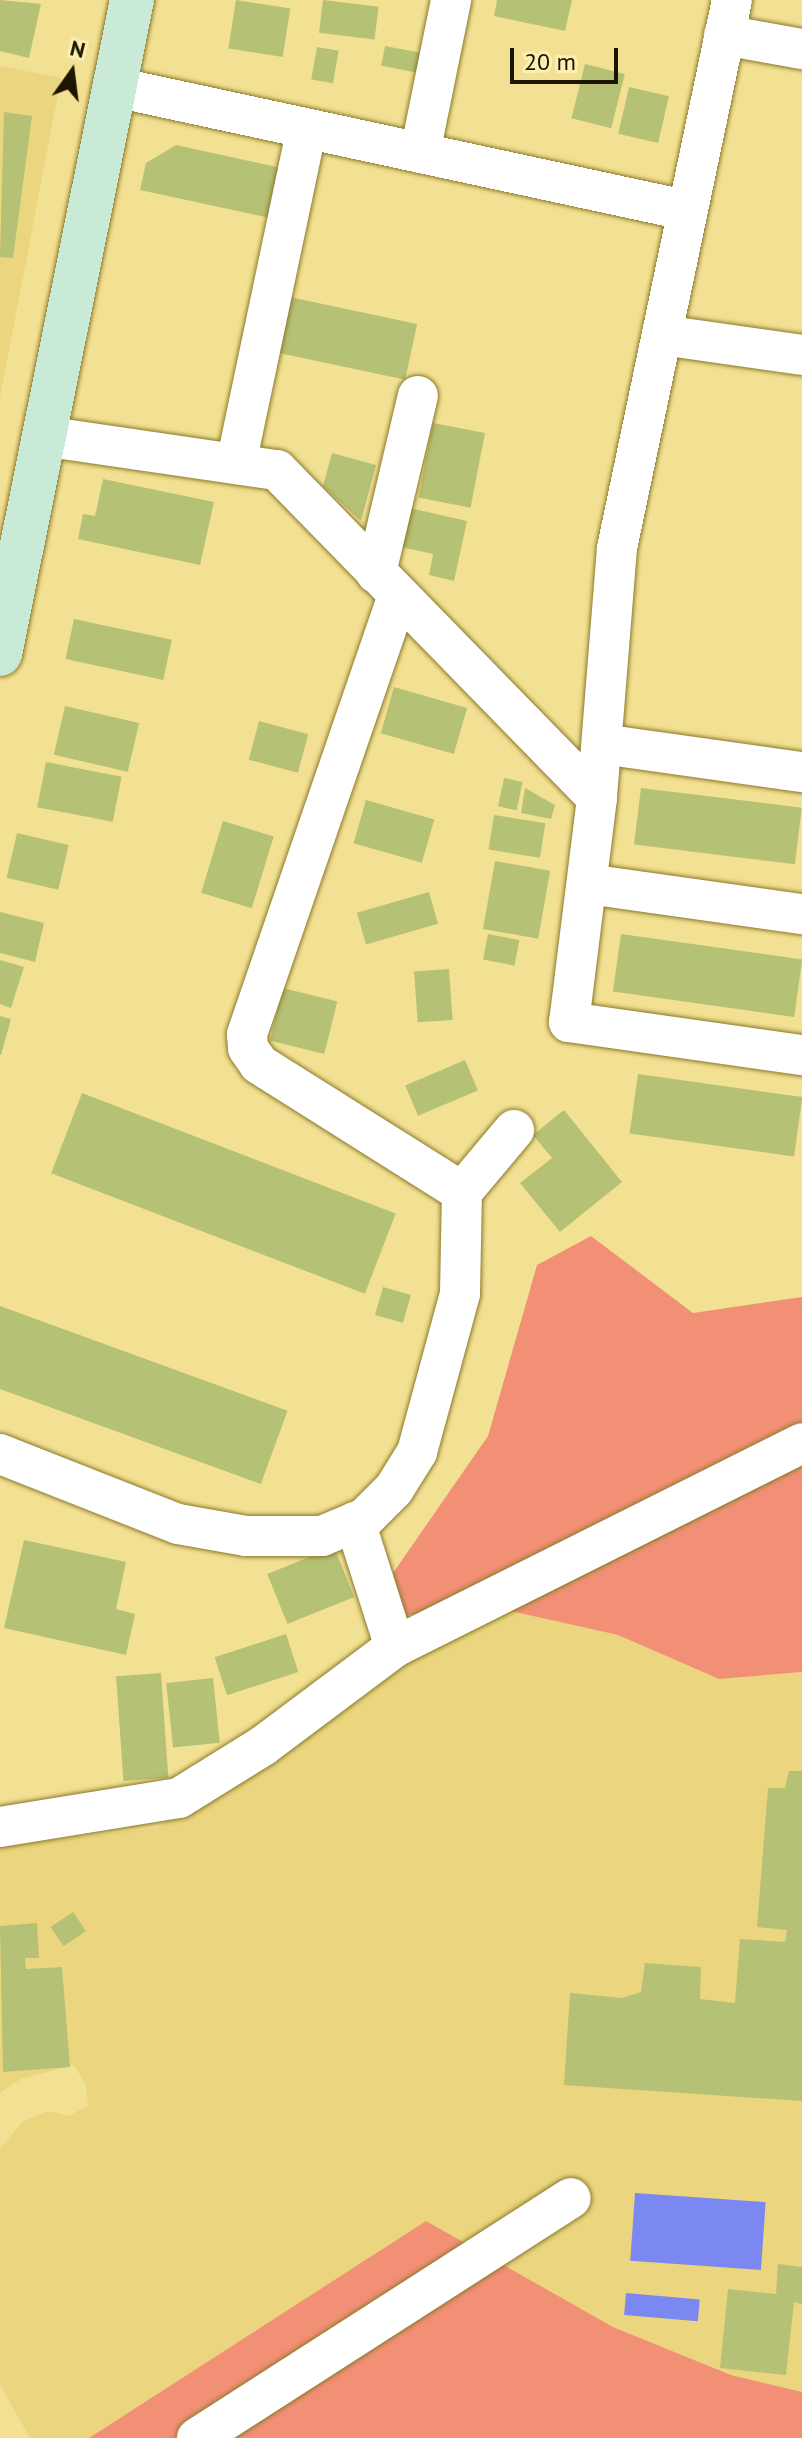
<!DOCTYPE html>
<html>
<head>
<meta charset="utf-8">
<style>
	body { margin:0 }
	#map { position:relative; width:802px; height:2438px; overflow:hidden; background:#f3e193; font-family:"PT Sans",sans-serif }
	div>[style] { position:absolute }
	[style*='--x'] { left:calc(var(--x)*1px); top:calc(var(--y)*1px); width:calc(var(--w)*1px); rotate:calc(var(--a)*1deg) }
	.built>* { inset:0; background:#ebd67f }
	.forest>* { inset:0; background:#f29075 }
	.water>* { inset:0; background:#7c88f2; transform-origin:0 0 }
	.building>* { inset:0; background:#b5c175; transform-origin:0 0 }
	.roads { filter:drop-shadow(0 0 2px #8b792a) drop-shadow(0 0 2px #8b792a) }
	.street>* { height:40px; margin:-20px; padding:0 20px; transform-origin:20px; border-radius:20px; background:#fff }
	.secondary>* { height:44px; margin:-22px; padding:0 22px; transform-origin:22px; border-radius:22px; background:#caead8 }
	span { translate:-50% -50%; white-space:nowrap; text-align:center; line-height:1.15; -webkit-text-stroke:6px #fdeeb1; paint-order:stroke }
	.north { position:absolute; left:32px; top:32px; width:80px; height:80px; -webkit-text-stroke:6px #fdeeb1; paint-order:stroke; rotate:14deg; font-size:22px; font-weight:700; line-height:32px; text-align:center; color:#1c1601 }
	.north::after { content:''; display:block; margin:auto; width:28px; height:36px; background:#1c1601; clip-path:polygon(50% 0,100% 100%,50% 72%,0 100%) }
	.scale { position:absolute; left:510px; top:48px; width:108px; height:36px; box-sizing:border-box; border:4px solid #1c1601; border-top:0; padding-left:10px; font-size:24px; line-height:28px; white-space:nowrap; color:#1c1601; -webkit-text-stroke:6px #fdeeb1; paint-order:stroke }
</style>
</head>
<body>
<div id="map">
	<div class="built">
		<div style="clip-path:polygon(0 66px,61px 78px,0 398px)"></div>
		<div style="clip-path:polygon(497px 1608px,618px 1635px,719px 1679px,802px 1672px,802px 2392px,731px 2375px,613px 2327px,426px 2221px,89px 2438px,30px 2438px,0 2385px,0 2149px,23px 2121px,49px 2111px,69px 2116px,88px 2105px,86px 2085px,74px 2065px,21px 2079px,0 2093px,0 1846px,156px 1828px,261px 1772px,396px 1670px)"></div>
	</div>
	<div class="forest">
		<div style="clip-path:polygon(591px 1236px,693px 1313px,802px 1297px,802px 1672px,719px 1679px,618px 1635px,497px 1608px,405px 1615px,393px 1573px,488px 1436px,537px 1265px)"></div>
		<div style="clip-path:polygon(426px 2221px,613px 2327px,731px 2375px,802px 2392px,802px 2438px,89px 2438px)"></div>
	</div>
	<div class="water">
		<div style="left:635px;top:2193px;width:131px;height:68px;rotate:4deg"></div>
		<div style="left:626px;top:2293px;width:74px;height:22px;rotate:5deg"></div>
	</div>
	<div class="building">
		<div style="clip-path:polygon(0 0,41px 4px,29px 58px,0 51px)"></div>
		<div style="left:236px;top:0;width:55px;height:49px;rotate:9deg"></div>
		<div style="left:323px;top:0;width:56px;height:33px;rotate:7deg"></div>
		<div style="clip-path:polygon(497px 0,572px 0,565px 31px,494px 16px)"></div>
		<div style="left:385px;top:46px;width:36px;height:20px;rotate:11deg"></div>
		<div style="left:317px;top:47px;width:22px;height:33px;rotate:10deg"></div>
		<div style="left:585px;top:64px;width:41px;height:56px;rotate:14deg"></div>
		<div style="left:629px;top:87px;width:41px;height:48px;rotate:13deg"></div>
		<div style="clip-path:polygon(4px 112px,32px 116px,13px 258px,0 257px)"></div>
		<div style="clip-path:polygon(176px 145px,286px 169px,275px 219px,140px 190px,146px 163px)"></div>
		<div style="left:285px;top:296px;width:135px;height:57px;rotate:12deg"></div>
		<div style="left:433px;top:423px;width:53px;height:76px;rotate:11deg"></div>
		<div style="clip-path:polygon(332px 453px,376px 465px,361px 521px,323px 486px)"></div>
		<div style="clip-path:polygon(103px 479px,214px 502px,200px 565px,78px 539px,83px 514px,95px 516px)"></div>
		<div style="clip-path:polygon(401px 506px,467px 521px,454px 581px,429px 575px,433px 554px,392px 545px)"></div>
		<div style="left:74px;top:619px;width:100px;height:41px;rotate:12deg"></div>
		<div style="left:394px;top:687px;width:76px;height:48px;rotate:16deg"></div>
		<div style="left:65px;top:706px;width:76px;height:50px;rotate:13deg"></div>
		<div style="left:259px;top:721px;width:51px;height:40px;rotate:15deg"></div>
		<div style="left:46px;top:762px;width:77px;height:46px;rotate:11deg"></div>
		<div style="left:504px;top:778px;width:19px;height:29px;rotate:12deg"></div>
		<div style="clip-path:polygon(525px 788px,555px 805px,551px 819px,521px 813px)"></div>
		<div style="left:641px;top:788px;width:162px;height:57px;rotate:7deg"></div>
		<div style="left:366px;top:800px;width:71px;height:45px;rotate:16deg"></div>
		<div style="left:494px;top:815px;width:52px;height:35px;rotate:9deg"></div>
		<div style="left:223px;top:821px;width:53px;height:75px;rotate:17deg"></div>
		<div style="left:17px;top:833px;width:53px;height:46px;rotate:13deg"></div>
		<div style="left:495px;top:861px;width:56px;height:69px;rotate:10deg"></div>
		<div style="left:429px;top:892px;width:33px;height:75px;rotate:74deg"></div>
		<div style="clip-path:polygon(0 912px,44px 923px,35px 962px,0 953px)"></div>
		<div style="left:488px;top:934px;width:32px;height:26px;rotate:11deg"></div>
		<div style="left:621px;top:934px;width:183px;height:58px;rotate:8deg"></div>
		<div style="clip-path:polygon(0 960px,24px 967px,11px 1008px,0 1004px)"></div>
		<div style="left:449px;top:969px;width:51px;height:35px;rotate:86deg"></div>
		<div style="left:283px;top:988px;width:56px;height:54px;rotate:14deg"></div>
		<div style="clip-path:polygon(0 1016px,11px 1019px,1px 1055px,0 1055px)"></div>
		<div style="left:465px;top:1060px;width:33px;height:65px;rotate:67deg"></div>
		<div style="left:638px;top:1074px;width:166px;height:60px;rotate:8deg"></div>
		<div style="left:82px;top:1093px;width:336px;height:86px;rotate:21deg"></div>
		<div style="clip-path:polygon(564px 1110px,622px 1182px,560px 1232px,520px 1183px,552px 1158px,533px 1135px)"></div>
		<div style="left:383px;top:1287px;width:29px;height:29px;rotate:16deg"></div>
		<div style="left:0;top:1306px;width:306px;height:78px;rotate:20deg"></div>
		<div style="clip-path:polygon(24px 1540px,126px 1562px,116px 1609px,135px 1614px,126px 1655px,4px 1628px)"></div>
		<div style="left:334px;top:1547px;width:54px;height:72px;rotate:68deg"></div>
		<div style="left:286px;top:1634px;width:40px;height:75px;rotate:72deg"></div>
		<div style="left:161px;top:1673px;width:105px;height:45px;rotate:86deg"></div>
		<div style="left:213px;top:1678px;width:65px;height:47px;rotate:84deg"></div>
		<div style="clip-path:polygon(789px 1771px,802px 1771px,802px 2101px,564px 2085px,570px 1993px,622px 1998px,641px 1992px,645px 1963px,701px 1967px,700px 1999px,735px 2003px,740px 1939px,785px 1942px,787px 1930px,757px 1927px,768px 1788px,785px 1788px)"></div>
		<div style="left:73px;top:1912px;width:23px;height:27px;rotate:56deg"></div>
		<div style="clip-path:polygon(37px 1923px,39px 1958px,25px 1958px,26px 1969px,62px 1967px,70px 2067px,3px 2072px,0 1926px)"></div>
		<div style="clip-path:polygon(778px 2264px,802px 2267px,802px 2304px,794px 2302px,786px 2375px,720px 2368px,728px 2289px,776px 2294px)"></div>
	</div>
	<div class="roads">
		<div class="street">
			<div style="--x:732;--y:0;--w:560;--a:101.85"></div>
			<div style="--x:617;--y:548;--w:251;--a:94.6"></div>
			<div style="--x:597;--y:798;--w:226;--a:97.1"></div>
			<div style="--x:569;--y:1022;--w:235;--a:8.1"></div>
			<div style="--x:724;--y:35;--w:79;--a:10.2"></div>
			<div style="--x:115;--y:87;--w:583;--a:12.18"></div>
			<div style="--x:420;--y:153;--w:156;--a:-78.5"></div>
			<div style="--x:662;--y:335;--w:141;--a:8.1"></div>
			<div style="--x:43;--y:436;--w:236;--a:8.3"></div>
			<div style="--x:277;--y:470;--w:458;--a:45.7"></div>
			<div style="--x:236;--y:464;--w:343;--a:-78.1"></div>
			<div style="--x:376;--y:573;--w:182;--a:-76.7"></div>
			<div style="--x:602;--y:744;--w:202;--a:8"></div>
			<div style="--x:588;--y:884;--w:216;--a:8"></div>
			<div style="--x:462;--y:1192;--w:81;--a:-50"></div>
			<div style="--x:0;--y:1454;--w:191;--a:21.5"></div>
			<div style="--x:178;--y:1524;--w:69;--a:10"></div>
			<div style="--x:246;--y:1536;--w:76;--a:0"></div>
			<div style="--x:322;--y:1536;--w:47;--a:-22.7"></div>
			<div style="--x:365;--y:1518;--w:41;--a:-45"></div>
			<div style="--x:394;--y:1489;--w:44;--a:-58.1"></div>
			<div style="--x:417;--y:1452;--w:164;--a:-74.8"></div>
			<div style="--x:460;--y:1294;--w:102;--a:-88.9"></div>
			<div style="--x:462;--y:1192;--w:240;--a:-147.8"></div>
			<div style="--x:259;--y:1064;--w:19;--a:-125"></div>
			<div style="--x:248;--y:1048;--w:14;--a:-94"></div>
			<div style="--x:247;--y:1034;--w:463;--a:-71"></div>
			<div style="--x:355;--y:1522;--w:131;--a:72.3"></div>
			<div style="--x:0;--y:1827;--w:181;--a:-9.2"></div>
			<div style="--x:179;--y:1798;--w:100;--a:-31.9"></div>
			<div style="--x:264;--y:1745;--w:164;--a:-36.8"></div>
			<div style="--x:395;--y:1647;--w:455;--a:-26.6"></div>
			<div style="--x:197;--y:2438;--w:444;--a:-32.7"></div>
		</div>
		<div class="secondary">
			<div style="--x:0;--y:654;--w:667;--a:-78.59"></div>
		</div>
	</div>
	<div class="north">N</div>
	<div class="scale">20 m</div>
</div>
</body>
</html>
